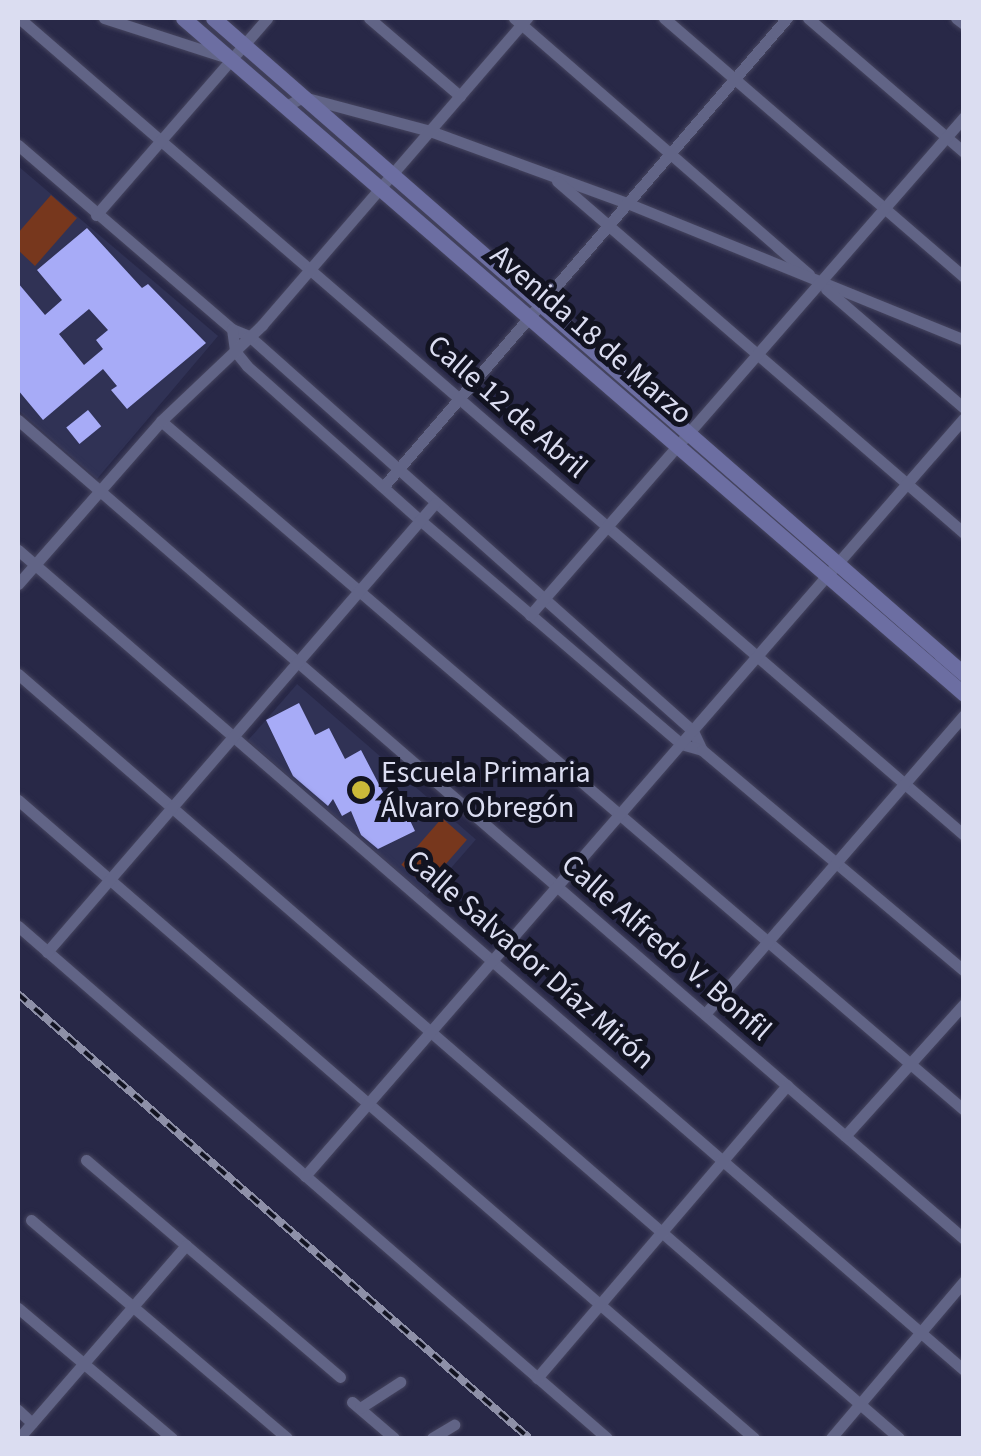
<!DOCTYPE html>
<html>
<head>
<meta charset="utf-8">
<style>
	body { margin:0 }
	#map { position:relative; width:981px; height:1456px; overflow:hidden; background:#282847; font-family:"Source Sans 3",sans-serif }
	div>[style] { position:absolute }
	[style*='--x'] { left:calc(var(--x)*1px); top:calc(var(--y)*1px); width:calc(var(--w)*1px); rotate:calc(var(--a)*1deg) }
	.built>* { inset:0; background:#303255; transform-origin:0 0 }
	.green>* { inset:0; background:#77371d; transform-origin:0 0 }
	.building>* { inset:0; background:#a7abf7; transform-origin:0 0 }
	.roads { filter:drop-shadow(0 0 2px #46455f) drop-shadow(0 0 2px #46455f) }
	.street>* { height:11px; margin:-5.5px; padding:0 5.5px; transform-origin:5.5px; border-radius:5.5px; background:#616486 }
	.secondary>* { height:15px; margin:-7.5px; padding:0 7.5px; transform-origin:7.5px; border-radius:7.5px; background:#6c6ea2 }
	.rail>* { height:8px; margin-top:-4px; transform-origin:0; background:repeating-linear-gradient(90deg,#121321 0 11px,#8e90a8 0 22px); box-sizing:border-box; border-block:2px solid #8e90a8 }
	.dots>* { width:28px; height:28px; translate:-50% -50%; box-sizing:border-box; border:5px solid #121321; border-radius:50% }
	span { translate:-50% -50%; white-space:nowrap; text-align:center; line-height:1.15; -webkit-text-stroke:10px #121321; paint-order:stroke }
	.street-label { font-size:30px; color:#dbddf1 }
	.poi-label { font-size:30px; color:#dbddf1 }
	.left { translate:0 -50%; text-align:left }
	.frame { position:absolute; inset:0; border:20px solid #dbddf1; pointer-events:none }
</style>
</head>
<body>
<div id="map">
	<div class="built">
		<div style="clip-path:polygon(18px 166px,218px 336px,97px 479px,18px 410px)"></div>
		<div style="left:297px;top:684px;width:237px;height:75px;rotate:41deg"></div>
	</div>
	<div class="green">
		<div style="clip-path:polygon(51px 195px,77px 218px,35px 266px,18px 250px,18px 233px)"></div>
		<div style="left:442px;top:818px;width:33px;height:62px;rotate:41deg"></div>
	</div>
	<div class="building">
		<div style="clip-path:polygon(evenodd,87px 228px,142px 288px,148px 284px,206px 343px,127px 409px,111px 390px,117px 386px,103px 369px,43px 420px,18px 390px,18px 283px,45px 315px,62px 300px,37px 270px,87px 228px,89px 309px,108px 330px,96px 340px,103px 349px,84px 365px,59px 334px,89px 309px)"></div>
		<div style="left:88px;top:410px;width:21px;height:28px;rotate:51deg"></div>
		<div style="clip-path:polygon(299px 703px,315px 735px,329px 728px,345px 759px,361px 750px,396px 817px,406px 812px,415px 831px,378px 849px,361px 835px,351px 811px,342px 816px,333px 799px,328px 806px,293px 776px,266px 720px)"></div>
	</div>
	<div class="roads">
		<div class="street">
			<div style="--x:19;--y:18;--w:1249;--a:40.85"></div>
			<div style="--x:104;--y:18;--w:124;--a:17.9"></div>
			<div style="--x:369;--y:18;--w:120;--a:40.6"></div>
			<div style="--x:514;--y:18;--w:391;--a:41"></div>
			<div style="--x:664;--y:18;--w:396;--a:40.8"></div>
			<div style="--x:808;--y:18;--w:206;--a:40.7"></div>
			<div style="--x:956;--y:18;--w:10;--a:37"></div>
			<div style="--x:286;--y:106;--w:19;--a:-28"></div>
			<div style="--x:303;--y:97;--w:131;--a:15"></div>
			<div style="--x:430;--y:131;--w:210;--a:20.1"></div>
			<div style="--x:627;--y:203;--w:364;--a:22.1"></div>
			<div style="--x:18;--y:145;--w:282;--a:40.7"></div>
			<div style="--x:232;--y:329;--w:18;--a:22"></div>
			<div style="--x:249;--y:336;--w:594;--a:41.66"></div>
			<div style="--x:693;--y:731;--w:21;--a:65"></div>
			<div style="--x:557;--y:181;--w:538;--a:40.86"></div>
			<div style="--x:96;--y:215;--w:261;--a:-49"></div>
			<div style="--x:826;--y:289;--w:182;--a:40.8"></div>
			<div style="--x:232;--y:329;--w:22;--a:82"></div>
			<div style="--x:235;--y:351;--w:19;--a:51"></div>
			<div style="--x:247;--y:366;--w:232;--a:41.7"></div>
			<div style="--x:420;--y:520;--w:344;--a:40.6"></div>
			<div style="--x:681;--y:744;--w:22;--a:16"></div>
			<div style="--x:702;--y:750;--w:343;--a:40.1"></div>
			<div style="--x:18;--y:420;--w:1251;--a:40.88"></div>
			<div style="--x:161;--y:421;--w:1058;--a:40.63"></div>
			<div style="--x:383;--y:487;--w:619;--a:-49.26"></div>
			<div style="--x:18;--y:550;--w:1252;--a:40.92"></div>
			<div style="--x:18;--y:584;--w:217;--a:-48.7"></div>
			<div style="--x:161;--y:421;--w:139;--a:-43.5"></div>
			<div style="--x:262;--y:325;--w:406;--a:-49.2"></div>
			<div style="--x:530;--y:615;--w:661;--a:-48.93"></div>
			<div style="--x:18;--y:674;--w:1166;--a:40.93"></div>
			<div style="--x:18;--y:800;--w:974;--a:40.92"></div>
			<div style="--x:18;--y:926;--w:780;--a:41"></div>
			<div style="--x:47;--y:952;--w:593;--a:-49.17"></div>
			<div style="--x:705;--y:1014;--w:396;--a:-49.1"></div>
			<div style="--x:845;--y:1136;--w:178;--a:-48"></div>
			<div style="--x:86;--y:1160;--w:334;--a:40.5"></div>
			<div style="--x:305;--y:1176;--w:1004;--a:-49"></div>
			<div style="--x:31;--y:1220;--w:336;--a:40.4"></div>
			<div style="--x:18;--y:1308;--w:202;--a:40.2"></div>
			<div style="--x:537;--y:1378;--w:385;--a:-49.5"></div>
			<div style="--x:352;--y:1402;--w:55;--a:40.6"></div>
			<div style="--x:360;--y:1408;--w:48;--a:-33"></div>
			<div style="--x:18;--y:1410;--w:19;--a:43"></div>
			<div style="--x:19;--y:1438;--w:255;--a:-49.1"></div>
			<div style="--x:432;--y:1438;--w:26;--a:-31"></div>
			<div style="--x:831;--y:1438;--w:206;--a:-49.7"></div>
		</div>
		<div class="secondary">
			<div style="--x:183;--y:18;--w:1033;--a:40.88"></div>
			<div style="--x:213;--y:18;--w:997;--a:41.14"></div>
		</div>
	</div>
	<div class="rail">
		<div style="--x:18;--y:994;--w:677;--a:40.99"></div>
	</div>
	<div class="dots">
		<div style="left:361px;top:790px;background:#cbb939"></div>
	</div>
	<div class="street-label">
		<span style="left:591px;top:335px;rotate:41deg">Avenida 18 de Marzo</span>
		<span style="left:507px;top:407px;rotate:41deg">Calle 12 de Abril</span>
		<span style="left:666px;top:948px;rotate:41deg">Calle Alfredo V. Bonfil</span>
		<span style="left:530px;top:960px;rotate:41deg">Calle Salvador Díaz Mirón</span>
	</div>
	<div class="poi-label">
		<span class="left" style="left:381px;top:790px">Escuela Primaria<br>Álvaro Obregón</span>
	</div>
	<div class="frame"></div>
</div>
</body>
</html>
